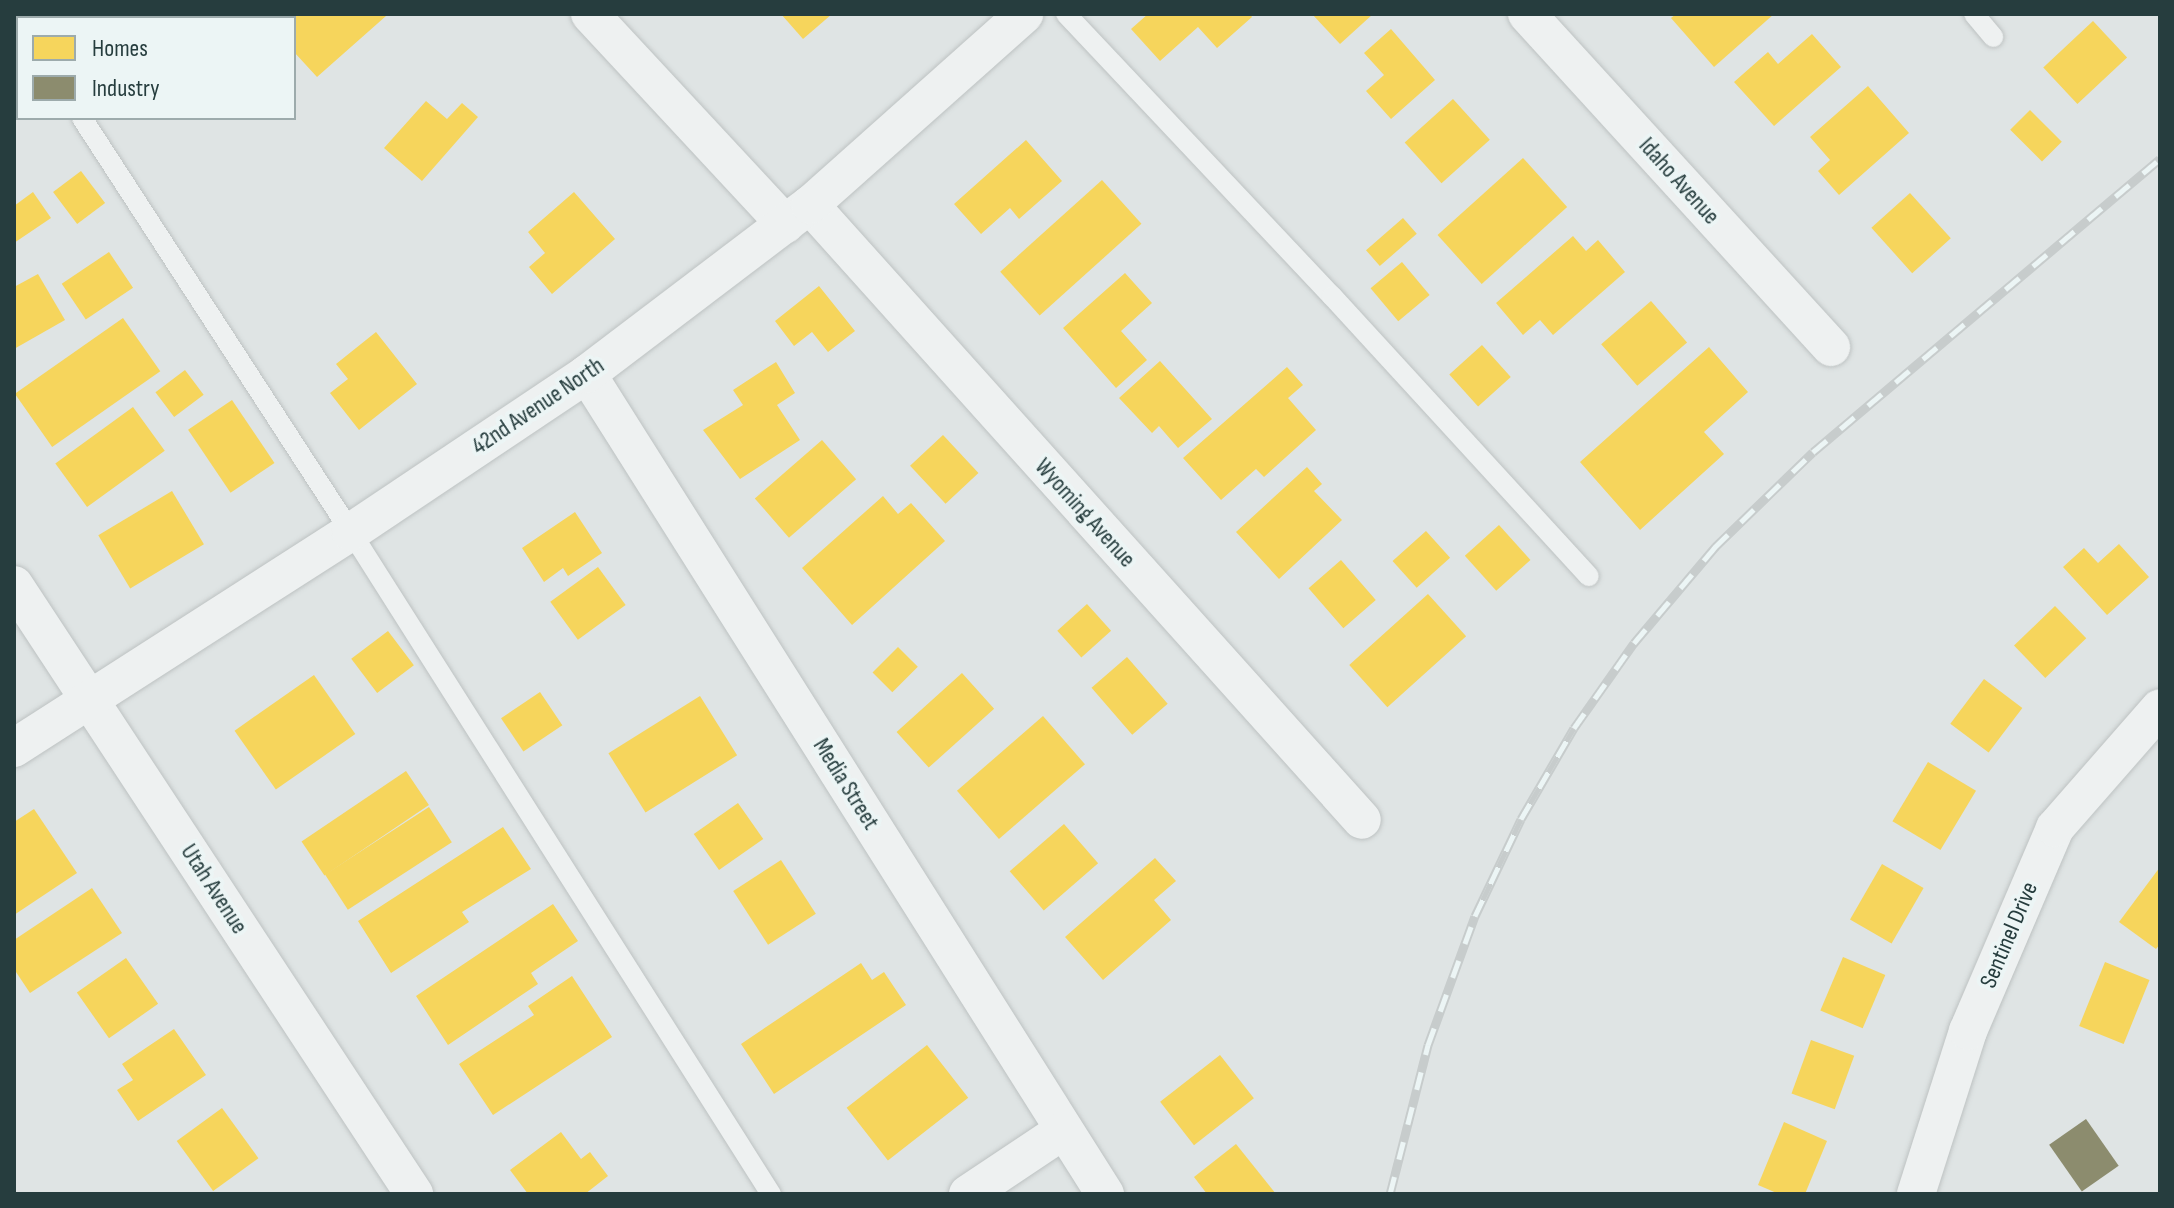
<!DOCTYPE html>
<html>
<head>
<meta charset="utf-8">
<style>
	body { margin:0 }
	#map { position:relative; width:2174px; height:1208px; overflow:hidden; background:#dfe4e4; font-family:"Sofia Sans Condensed",sans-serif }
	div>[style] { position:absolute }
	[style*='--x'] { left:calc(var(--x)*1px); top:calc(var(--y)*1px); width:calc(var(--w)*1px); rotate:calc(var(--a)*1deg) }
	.homes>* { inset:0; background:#f6d55c; transform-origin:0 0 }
	.industry>* { inset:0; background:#8c8c6e; transform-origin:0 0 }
	.roads { filter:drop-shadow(0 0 2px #bdc2c2) drop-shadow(0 0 2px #bdc2c2) }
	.lane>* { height:20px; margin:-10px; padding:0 10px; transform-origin:10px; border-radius:10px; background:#eef1f1 }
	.street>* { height:38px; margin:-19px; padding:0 19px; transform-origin:19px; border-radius:19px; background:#eef1f1 }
	.rail>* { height:9px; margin-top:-4.5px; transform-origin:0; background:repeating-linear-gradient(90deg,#ecf5f5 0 18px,#c7cccc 0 36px); box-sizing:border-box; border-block:2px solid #c7cccc }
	span { translate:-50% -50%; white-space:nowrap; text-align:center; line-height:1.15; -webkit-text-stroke:8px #ecf5f5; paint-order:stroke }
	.street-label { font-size:24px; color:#263d3e }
	.frame { position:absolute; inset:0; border:16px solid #263d3e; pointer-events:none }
	.legend { position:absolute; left:16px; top:16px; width:280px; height:104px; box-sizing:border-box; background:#ecf5f5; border:2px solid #9dabac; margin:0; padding:10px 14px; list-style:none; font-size:24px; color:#263d3e }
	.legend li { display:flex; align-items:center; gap:16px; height:40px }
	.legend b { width:40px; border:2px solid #9dabac }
</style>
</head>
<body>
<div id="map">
	<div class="homes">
		<div style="clip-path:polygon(260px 14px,385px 14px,386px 16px,317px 77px,294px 52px,294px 18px,256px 18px)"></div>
		<div style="clip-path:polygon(781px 14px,832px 14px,803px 39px)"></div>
		<div style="clip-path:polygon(1148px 14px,1250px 14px,1252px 17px,1217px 48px,1198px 27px,1160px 61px,1131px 29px)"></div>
		<div style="clip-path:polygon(1312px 14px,1373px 14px,1340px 44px)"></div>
		<div style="clip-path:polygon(1676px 14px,1774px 14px,1714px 67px,1671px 18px)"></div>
		<div style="left:2093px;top:21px;width:50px;height:68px;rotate:47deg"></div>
		<div style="clip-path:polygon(1391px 29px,1435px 80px,1391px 119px,1366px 91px,1384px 75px,1364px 53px)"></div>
		<div style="clip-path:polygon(1812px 34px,1841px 67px,1774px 126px,1734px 82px,1768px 52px,1778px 64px)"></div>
		<div style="clip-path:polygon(1868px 86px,1909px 133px,1839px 195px,1818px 171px,1830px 160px,1810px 137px)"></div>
		<div style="left:1453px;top:99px;width:55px;height:65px;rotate:48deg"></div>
		<div style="clip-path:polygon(426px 101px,447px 119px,462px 103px,478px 117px,422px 181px,384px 148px)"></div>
		<div style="left:2030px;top:110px;width:45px;height:28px;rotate:45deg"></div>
		<div style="clip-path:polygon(1026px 140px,1062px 181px,1019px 219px,1010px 208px,981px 234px,954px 204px)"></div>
		<div style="left:1523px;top:158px;width:66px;height:115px;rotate:48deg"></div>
		<div style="left:81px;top:171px;width:40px;height:35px;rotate:53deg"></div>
		<div style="left:1102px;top:180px;width:59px;height:137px;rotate:48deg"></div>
		<div style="clip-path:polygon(33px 192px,51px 218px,14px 243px,14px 206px)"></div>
		<div style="clip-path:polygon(574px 192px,615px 239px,552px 294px,529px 267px,545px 253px,528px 232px)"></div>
		<div style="left:1910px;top:193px;width:61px;height:52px;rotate:48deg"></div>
		<div style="left:1403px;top:218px;width:21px;height:49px;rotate:49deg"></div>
		<div style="clip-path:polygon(1573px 236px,1586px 251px,1598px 240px,1625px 272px,1553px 335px,1540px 320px,1523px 335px,1496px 303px)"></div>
		<div style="left:109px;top:252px;width:43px;height:57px;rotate:56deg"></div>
		<div style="left:1402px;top:262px;width:43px;height:41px;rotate:50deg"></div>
		<div style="clip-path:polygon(1125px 273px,1152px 303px,1121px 331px,1147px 360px,1116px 388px,1063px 328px)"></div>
		<div style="clip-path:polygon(38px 274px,65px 320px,14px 349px,14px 287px)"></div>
		<div style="clip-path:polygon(819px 286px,855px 331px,828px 352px,812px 332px,794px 346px,775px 321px)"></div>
		<div style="left:1651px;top:301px;width:55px;height:66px;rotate:49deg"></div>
		<div style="left:123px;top:318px;width:65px;height:132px;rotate:55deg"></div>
		<div style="clip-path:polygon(376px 332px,417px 384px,359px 430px,330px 393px,348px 379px,336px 364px)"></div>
		<div style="left:1482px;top:345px;width:43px;height:44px;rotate:48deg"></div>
		<div style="clip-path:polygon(1709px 347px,1748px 392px,1704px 432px,1724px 454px,1640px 530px,1580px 462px)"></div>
		<div style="clip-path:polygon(1160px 361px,1212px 419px,1178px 448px,1159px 426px,1152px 433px,1119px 398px)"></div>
		<div style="clip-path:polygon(776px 362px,795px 393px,777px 405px,800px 440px,740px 479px,703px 430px,743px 405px,733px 390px)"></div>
		<div style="clip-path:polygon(1287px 367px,1303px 385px,1288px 398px,1316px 430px,1264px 477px,1256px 469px,1221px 500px,1183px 458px)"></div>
		<div style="left:185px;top:370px;width:31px;height:37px;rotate:53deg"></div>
		<div style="left:232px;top:400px;width:76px;height:53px;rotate:56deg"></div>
		<div style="left:133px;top:407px;width:54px;height:96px;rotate:54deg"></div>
		<div style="left:943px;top:435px;width:52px;height:45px;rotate:47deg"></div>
		<div style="left:822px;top:440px;width:52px;height:89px;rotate:49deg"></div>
		<div style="clip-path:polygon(1307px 467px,1322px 484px,1314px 491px,1342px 520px,1279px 579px,1236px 532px)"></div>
		<div style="left:172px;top:491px;width:62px;height:86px;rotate:59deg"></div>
		<div style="clip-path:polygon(883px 496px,898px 514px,911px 503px,945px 541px,852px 625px,802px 568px)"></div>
		<div style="clip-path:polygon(575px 512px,602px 553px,568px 576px,563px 568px,544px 582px,522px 548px)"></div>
		<div style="left:1499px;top:525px;width:47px;height:46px;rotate:48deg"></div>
		<div style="left:1426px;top:531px;width:36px;height:45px;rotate:48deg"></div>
		<div style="clip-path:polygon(2119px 544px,2149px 577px,2107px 615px,2063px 567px,2084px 548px,2098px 563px)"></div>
		<div style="left:1341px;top:560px;width:53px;height:43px;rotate:49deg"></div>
		<div style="left:598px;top:567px;width:47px;height:59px;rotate:54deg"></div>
		<div style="left:1428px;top:594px;width:57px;height:106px;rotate:48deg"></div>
		<div style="left:1087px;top:604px;width:36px;height:40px;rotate:48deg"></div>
		<div style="left:2055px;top:606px;width:45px;height:57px;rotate:46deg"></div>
		<div style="left:388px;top:631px;width:43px;height:46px;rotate:53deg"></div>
		<div style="left:898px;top:647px;width:28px;height:36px;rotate:45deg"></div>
		<div style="left:1127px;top:657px;width:62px;height:47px;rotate:49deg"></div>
		<div style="left:962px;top:673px;width:48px;height:88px;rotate:48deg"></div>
		<div style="left:314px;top:675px;width:72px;height:97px;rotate:55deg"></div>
		<div style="left:1984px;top:679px;width:48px;height:56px;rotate:37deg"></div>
		<div style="left:540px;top:692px;width:40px;height:47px;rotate:56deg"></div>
		<div style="left:700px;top:696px;width:70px;height:108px;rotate:58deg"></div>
		<div style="left:1043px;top:716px;width:64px;height:114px;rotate:49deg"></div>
		<div style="left:1928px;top:762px;width:56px;height:69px;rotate:31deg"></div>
		<div style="left:406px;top:771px;width:41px;height:126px;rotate:56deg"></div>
		<div style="left:738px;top:803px;width:44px;height:54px;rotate:55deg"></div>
		<div style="left:429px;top:807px;width:42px;height:124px;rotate:57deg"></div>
		<div style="clip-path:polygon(34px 809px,77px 873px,14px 915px,14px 822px)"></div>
		<div style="left:1064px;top:824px;width:52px;height:72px;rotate:49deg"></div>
		<div style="clip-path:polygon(503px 827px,531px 869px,462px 912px,469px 922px,391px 973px,358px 921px)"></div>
		<div style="clip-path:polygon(1155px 858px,1176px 881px,1154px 900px,1171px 920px,1103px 980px,1065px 937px)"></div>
		<div style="left:781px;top:860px;width:64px;height:57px;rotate:57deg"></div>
		<div style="left:1882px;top:864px;width:48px;height:64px;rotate:30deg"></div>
		<div style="clip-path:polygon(2160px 867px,2160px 944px,2156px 949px,2119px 922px)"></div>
		<div style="clip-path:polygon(92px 888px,122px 933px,30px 993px,14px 969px,14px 940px)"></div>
		<div style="clip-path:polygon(553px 904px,578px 941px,531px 973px,538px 984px,448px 1045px,416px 996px)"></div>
		<div style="left:1843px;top:957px;width:46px;height:58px;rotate:23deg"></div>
		<div style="left:126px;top:958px;width:56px;height:60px;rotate:55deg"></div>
		<div style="left:2105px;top:962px;width:48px;height:69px;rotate:22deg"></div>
		<div style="clip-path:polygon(861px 963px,872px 980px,884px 972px,906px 1005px,774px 1094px,741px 1044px)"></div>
		<div style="clip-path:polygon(572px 976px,612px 1037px,493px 1115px,459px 1064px,534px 1015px,528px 1006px)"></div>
		<div style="clip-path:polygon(174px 1029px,206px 1075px,138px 1121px,117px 1090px,133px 1080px,122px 1064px)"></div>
		<div style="left:1811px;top:1040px;width:46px;height:57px;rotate:20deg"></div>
		<div style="left:927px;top:1045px;width:67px;height:102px;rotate:52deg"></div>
		<div style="left:1220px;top:1055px;width:55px;height:76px;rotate:52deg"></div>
		<div style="left:222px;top:1108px;width:62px;height:56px;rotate:54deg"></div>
		<div style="clip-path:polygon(1784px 1122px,1827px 1141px,1805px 1194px,1779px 1194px,1758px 1185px)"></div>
		<div style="clip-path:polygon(561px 1132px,581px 1159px,590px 1152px,608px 1176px,585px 1194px,528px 1194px,510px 1170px)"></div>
		<div style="clip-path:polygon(1236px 1144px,1276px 1194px,1207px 1194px,1194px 1177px)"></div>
	</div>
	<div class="industry">
		<div style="left:2086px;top:1119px;width:57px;height:45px;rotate:55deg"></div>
	</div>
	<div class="roads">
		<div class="lane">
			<div style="--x:28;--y:14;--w:4;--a:63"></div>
			<div style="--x:1066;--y:14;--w:388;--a:46.7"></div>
			<div style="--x:1332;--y:296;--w:380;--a:47.5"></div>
			<div style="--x:1974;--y:14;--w:30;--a:50"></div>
			<div style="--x:82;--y:118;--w:494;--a:57"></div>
			<div style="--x:351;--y:532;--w:784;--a:57.61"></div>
		</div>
		<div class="street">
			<div style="--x:590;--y:14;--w:287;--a:47.1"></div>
			<div style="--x:1527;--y:14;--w:451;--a:47.6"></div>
			<div style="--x:810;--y:205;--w:826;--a:48.09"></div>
			<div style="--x:587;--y:374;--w:970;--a:57.72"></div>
			<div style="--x:14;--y:585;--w:729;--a:56.7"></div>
			<div style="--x:14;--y:748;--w:400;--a:-32.7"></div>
			<div style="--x:351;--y:532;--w:284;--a:-33.8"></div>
			<div style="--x:587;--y:374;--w:280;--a:-37.2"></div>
			<div style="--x:810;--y:205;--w:287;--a:-41.7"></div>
			<div style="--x:968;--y:1194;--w:115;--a:-33.7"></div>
			<div style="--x:1916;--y:1194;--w:171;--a:-72.3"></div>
			<div style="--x:1968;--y:1031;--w:221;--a:-66.8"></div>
			<div style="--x:2055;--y:828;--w:159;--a:-48.8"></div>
		</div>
	</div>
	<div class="rail">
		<div style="--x:1390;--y:1194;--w:154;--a:-75.7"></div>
		<div style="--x:1428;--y:1045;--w:137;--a:-70"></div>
		<div style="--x:1475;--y:916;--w:107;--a:-64.6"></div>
		<div style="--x:1521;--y:819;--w:105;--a:-59.8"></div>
		<div style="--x:1574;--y:728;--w:104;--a:-54.8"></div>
		<div style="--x:1634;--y:643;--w:126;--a:-49.8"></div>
		<div style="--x:1715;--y:547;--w:136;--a:-44.1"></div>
		<div style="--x:1813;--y:452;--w:454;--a:-40.2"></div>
	</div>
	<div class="street-label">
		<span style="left:1679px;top:181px;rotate:48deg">Idaho Avenue</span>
		<span style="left:538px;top:406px;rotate:-34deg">42nd Avenue North</span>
		<span style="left:1085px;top:513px;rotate:48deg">Wyoming Avenue</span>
		<span style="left:846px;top:784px;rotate:58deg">Media Street</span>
		<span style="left:214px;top:889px;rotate:57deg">Utah Avenue</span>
		<span style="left:2009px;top:935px;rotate:-67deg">Sentinel Drive</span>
	</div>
	<div class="frame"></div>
	<ul class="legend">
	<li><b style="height:22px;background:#f6d55c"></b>Homes</li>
	<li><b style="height:22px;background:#8c8c6e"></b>Industry</li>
	</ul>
</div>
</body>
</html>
